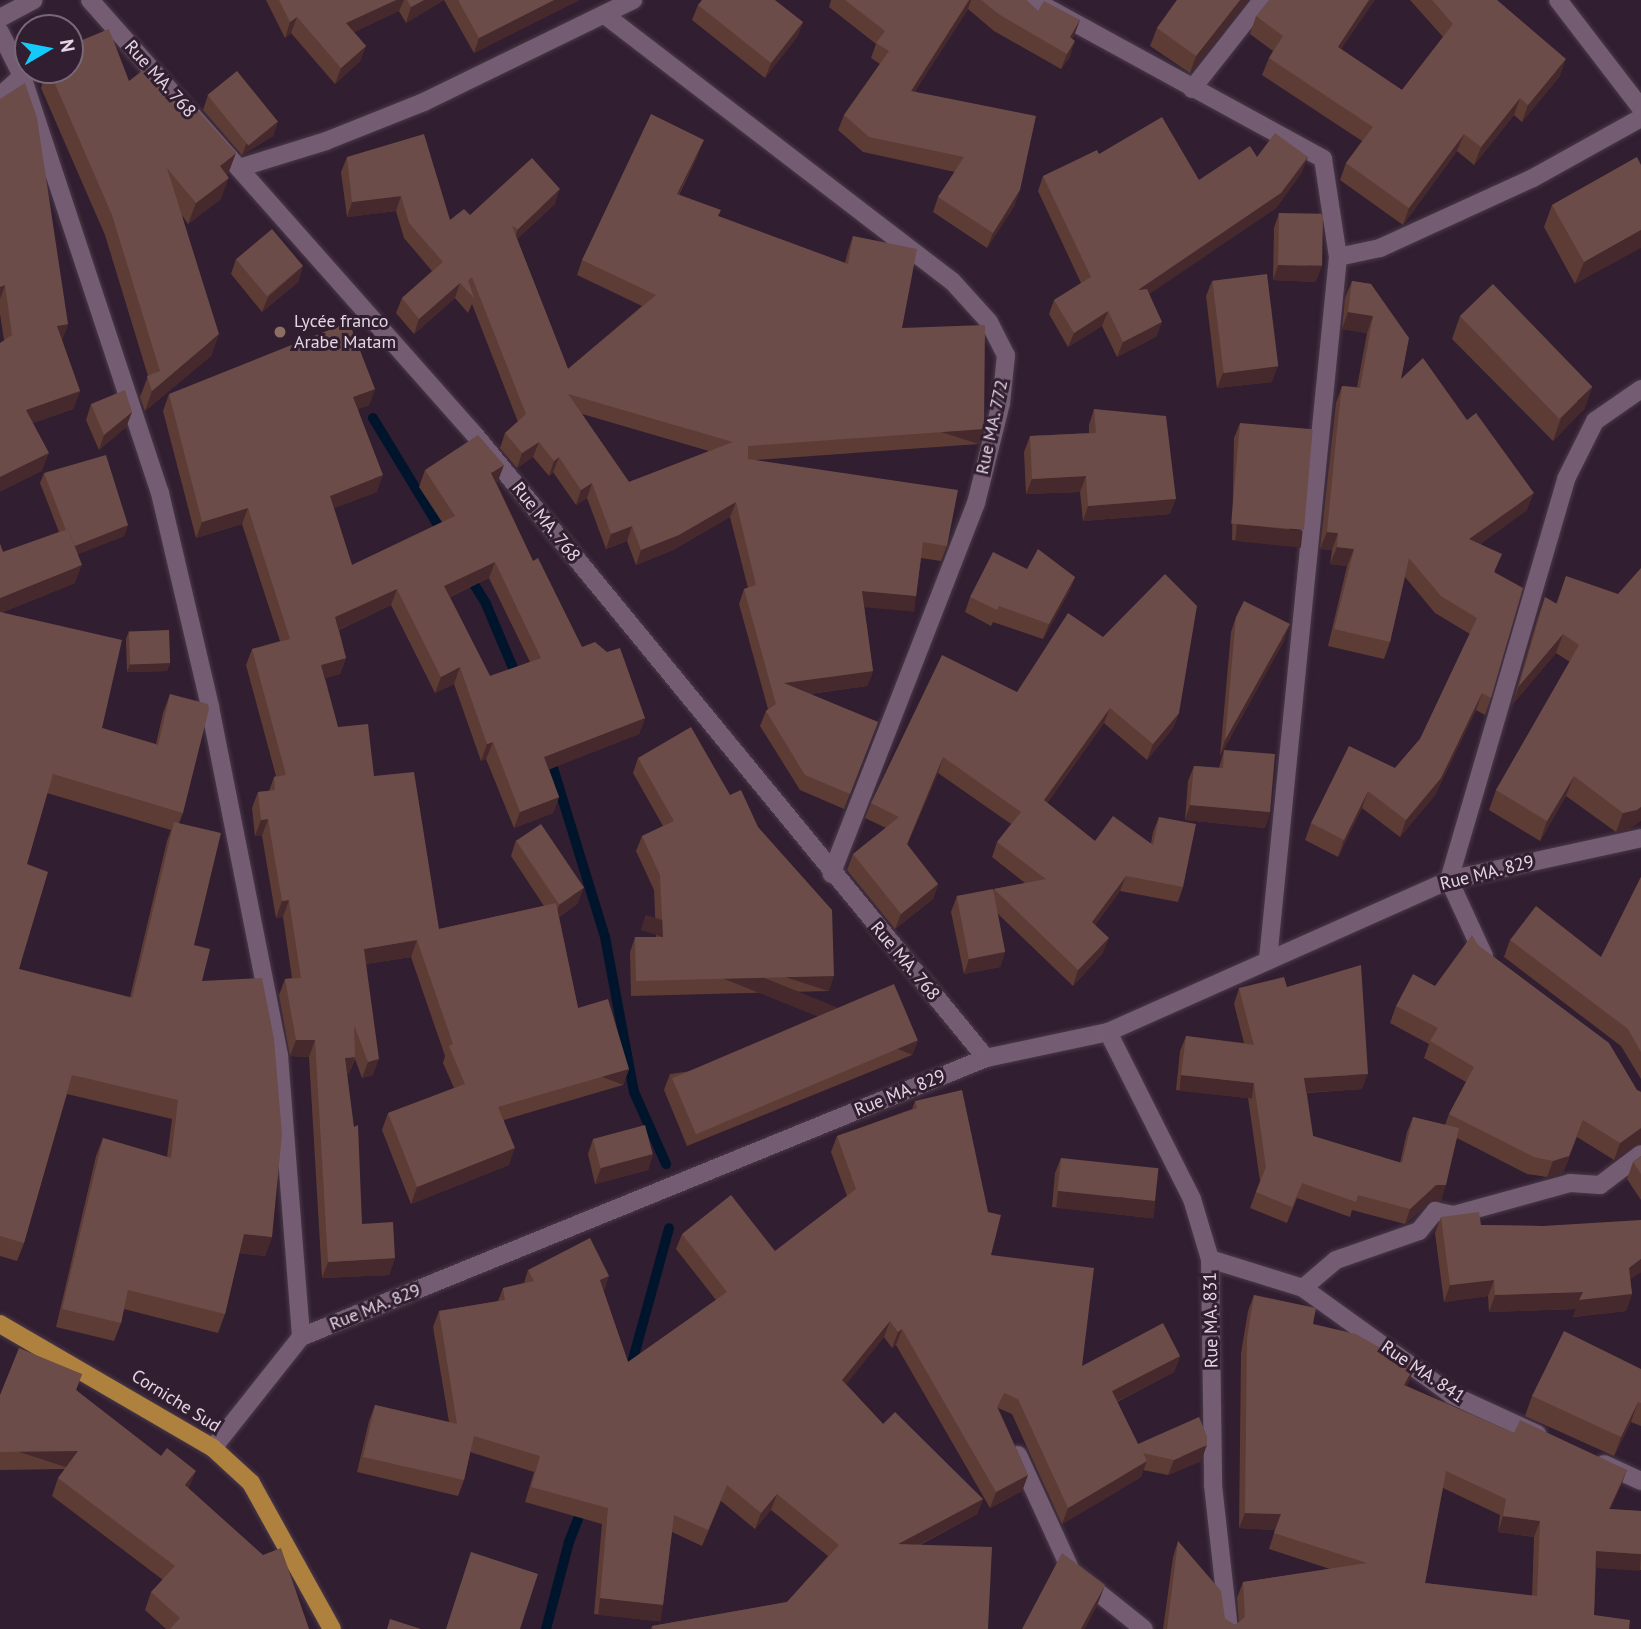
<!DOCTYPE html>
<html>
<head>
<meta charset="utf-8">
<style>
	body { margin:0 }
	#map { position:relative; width:1641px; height:1629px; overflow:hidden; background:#311e30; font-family:"PT Sans",sans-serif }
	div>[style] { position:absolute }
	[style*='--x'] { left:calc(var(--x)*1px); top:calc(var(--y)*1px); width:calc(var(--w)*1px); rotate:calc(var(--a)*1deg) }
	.stream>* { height:10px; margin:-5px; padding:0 5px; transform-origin:5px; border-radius:5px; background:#00152b }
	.roads { filter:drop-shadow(0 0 2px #493948) drop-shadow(0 0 2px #493948) }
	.minor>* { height:18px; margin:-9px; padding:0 9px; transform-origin:9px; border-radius:9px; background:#745d72 }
	.major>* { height:18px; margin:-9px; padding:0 9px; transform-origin:9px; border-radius:9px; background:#af813e }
	.wall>* { inset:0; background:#5d3c36 }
	.shaded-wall>* { inset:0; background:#45292c; transform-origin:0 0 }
	.building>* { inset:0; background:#6b4c48; transform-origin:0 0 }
	.dots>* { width:19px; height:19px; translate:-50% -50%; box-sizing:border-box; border:4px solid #311e30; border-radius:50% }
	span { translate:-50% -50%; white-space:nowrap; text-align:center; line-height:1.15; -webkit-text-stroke:6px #311e30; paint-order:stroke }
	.street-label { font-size:18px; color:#e3d6e2 }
	.poi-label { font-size:18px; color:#e3d6e2 }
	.left { translate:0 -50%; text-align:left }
	.north { position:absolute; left:14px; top:14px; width:70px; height:70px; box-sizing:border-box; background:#311e30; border:2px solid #786877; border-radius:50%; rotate:80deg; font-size:19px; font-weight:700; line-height:28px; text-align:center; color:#e3d6e2 }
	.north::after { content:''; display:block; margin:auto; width:24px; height:32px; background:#14cafb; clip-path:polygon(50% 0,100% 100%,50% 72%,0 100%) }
</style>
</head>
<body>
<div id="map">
	<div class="stream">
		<div style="--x:373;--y:418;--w:137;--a:58.7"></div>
		<div style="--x:467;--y:573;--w:36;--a:58"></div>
		<div style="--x:486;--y:604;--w:85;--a:67.1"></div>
		<div style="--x:549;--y:755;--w:190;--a:72.9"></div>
		<div style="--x:605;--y:937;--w:158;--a:79.4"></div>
		<div style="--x:634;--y:1092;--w:79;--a:66"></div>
		<div style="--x:630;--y:1370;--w:147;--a:-74.6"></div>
		<div style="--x:546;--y:1629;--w:90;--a:-75.2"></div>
		<div style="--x:569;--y:1542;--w:41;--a:-68.5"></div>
	</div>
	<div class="roads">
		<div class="minor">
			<div style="--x:90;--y:0;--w:579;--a:48.5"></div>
			<div style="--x:474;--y:434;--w:807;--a:50.63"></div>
			<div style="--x:1033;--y:0;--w:331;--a:28.7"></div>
			<div style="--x:1323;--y:159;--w:99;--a:81.3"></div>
			<div style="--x:1338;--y:257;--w:706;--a:95.69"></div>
			<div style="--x:1558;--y:0;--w:136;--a:52.5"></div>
			<div style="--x:605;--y:15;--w:437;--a:37.5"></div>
			<div style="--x:952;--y:281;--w:55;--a:47.9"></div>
			<div style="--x:989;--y:322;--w:37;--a:63"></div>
			<div style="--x:1006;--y:355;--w:48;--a:95.9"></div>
			<div style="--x:1001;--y:403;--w:103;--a:104"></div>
			<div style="--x:976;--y:503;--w:398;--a:111.3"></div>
			<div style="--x:0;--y:18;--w:38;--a:-28"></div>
			<div style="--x:0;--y:32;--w:49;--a:63.4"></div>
			<div style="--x:22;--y:76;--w:439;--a:71.7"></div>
			<div style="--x:160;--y:493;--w:220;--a:76.8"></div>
			<div style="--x:210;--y:707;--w:356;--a:78.8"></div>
			<div style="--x:279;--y:1056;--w:282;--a:85.5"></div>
			<div style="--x:1192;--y:89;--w:113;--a:-51.8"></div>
			<div style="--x:0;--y:96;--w:30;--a:-42"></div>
			<div style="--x:239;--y:168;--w:91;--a:-17.2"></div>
			<div style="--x:326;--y:141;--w:105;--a:-21.7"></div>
			<div style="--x:424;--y:102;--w:233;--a:-26"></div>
			<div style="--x:1338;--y:257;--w:43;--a:-12.1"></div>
			<div style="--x:1380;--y:248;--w:168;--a:-24.6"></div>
			<div style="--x:1533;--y:178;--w:124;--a:-29.1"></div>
			<div style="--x:1484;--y:956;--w:84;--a:-114.7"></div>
			<div style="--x:1449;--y:880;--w:418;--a:-73.7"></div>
			<div style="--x:1566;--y:479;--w:65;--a:-63.4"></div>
			<div style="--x:1595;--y:421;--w:56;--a:-34.8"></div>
			<div style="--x:1108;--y:1032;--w:187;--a:63.3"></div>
			<div style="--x:1192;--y:1199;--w:63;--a:73.3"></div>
			<div style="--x:1210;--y:1259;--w:226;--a:89.2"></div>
			<div style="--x:1213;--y:1485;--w:145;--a:83.7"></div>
			<div style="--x:1210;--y:1259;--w:97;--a:17.3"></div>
			<div style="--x:1303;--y:1288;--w:183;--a:35.7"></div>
			<div style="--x:1452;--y:1395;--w:94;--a:24.6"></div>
			<div style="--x:1303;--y:1288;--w:43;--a:-40.3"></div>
			<div style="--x:1336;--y:1260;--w:88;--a:-19.3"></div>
			<div style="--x:1419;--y:1231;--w:26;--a:-51"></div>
			<div style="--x:1435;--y:1211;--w:19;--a:12"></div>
			<div style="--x:1454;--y:1215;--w:120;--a:-15.4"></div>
			<div style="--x:1570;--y:1183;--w:30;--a:4"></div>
			<div style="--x:1600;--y:1185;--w:51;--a:-37.1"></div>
			<div style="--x:213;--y:1448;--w:142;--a:-51.6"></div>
			<div style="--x:301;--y:1337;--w:740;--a:-22.16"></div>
			<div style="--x:986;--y:1058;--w:125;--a:-12"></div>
			<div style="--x:1108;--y:1032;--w:373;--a:-24"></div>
			<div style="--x:1449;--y:880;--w:197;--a:-12.3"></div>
			<div style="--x:1018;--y:1455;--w:128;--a:65.4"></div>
			<div style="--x:1071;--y:1571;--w:93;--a:38.5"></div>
			<div style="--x:1604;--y:1464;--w:41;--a:24.7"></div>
		</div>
		<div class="major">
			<div style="--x:0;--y:1324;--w:246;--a:30.2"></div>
			<div style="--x:213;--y:1448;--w:52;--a:42.6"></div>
			<div style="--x:251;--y:1483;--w:167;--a:61"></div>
		</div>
	</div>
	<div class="wall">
		<div style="clip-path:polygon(266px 0,579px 0,474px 53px,444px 0,406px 23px,399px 11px,354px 32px,366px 46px,360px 61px,335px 84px,291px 33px,285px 38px)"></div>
		<div style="clip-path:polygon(831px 0,1026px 0,1038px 11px,1080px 20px,1072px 39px,1070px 57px,1061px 69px,994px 31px,968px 9px,915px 91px,1015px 205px,987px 248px,933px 212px,938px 197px,955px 172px,863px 152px,838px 130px,844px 115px,880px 64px,871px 58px,876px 44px,829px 7px)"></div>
		<div style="clip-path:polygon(1177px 0,1248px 0,1190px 73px,1150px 46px,1157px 28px)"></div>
		<div style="clip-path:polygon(1410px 0,1497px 0,1560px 76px,1522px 122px,1514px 115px,1474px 165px,1457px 151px,1403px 225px,1340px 180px,1346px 163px,1362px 141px,1262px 75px,1269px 58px,1273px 51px,1250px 34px,1256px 16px,1341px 49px,1402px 90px,1443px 37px)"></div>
		<div style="clip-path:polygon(698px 5px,803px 22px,797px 37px,765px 78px,692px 20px)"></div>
		<div style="clip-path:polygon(41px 70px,70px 70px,129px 81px,181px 114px,228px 174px,226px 175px,221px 199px,188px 224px,182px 215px,212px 355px,145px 411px,140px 397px,148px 376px,105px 235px,41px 88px,43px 82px,40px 75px)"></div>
		<div style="clip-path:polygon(208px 95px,278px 121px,273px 136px,242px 155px,203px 110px)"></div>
		<div style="clip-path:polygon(0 99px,68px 324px,62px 340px,80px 391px,73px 409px,33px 423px,42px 471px,4px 340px,0 314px)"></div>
		<div style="clip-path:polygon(1099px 154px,1199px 180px,1257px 157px,1302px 172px,1276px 208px,1149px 294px,1157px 336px,1117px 357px,1102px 326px,1068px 347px,1049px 314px,1054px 300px,1081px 283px,1038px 191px,1043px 176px)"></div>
		<div style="clip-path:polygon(evenodd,698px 155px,679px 195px,718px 216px,845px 263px,848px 251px,853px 236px,902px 328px,984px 429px,979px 444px,756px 460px,947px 546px,941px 561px,921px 558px,916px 596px,911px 611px,864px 606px,873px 671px,867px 686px,810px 694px,878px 722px,844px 809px,800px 790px,760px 726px,766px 711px,768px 709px,739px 604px,744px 589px,748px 588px,730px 517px,673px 550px,636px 565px,627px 541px,606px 549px,587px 498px,576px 505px,553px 472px,549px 476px,533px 457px,517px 468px,500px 448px,505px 433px,518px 422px,472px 304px,468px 313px,455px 298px,414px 334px,396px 313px,402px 298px,432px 271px,404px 238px,396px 211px,347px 217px,341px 172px,347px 157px,450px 220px,470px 215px,555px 204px,517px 239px,568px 369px,642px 306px,577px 275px,582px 260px,698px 155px,582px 414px,709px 451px,629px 482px,582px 414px)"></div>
		<div style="clip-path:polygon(1637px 157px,1575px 284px,1544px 227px,1552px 205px)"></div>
		<div style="clip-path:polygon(1279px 213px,1316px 282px,1273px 280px,1274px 228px)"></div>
		<div style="clip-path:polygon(236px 259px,303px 266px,298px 282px,262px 312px,231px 274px)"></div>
		<div style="clip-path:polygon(1212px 281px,1272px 382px,1217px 388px,1206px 296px)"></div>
		<div style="clip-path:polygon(1352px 281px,1371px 284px,1401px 379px,1527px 510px,1480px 544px,1495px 572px,1491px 698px,1485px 715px,1476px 710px,1435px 795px,1400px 837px,1362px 808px,1338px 857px,1305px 840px,1311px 823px,1395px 768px,1420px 739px,1470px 634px,1435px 613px,1405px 577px,1390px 642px,1384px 659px,1328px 646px,1347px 566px,1330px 564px,1332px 550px,1320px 549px,1331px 447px,1336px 403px,1342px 386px,1357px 387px,1367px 333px,1342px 329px,1345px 298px)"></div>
		<div style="clip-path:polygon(1460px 316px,1585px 408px,1553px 441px,1452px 339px)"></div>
		<div style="clip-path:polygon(evenodd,375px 389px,369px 405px,358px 409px,377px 492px,334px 508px,352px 565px,442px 522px,419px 487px,425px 470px,498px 481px,496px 482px,533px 561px,582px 647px,645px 718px,639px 734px,549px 769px,559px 797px,553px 813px,514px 828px,486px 759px,481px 761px,454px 684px,435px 693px,391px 605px,339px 630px,346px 658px,340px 674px,325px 678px,338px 727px,374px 776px,439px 929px,544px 906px,511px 856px,516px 840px,578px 903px,559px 917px,578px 1008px,629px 1069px,623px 1085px,504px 1120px,509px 1165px,411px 1204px,382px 1130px,388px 1113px,454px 1088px,443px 1063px,445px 1056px,411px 957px,366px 964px,373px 1075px,362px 1078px,355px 1059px,349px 1073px,347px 1074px,362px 1224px,395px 1258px,389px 1275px,322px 1278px,309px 1057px,290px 1056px,279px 995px,285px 979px,292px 978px,283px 917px,276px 918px,262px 836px,255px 836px,252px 808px,258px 792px,269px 791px,274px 777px,276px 776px,246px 665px,252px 649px,280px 641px,242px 524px,196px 538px,163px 411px,169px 394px,375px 389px,489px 578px,530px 662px,490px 676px,450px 597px,489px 578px)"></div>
		<div style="clip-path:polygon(91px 404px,132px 412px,126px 427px,99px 450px,86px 420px)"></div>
		<div style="clip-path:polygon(1094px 409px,1170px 514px,1083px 521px,1080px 492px,1026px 494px,1024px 452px,1030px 436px,1089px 433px,1089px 425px)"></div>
		<div style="clip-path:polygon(1240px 423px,1298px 547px,1232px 540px,1234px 438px)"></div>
		<div style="clip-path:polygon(evenodd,44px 473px,128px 525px,124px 536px,78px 554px,75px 583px,3px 612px,102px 728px,156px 744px,163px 713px,170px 694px,183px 813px,179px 823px,194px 945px,202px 981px,272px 1237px,265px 1256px,239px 1253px,225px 1314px,218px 1333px,124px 1309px,121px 1323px,114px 1341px,56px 1327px,96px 1156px,103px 1138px,167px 1157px,172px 1119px,67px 1094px,24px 1243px,17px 1261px,0 1256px,0 544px,3px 552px,59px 532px,40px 483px,44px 473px,47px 793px,171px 830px,167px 841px,130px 997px,19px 969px,27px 864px,47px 793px)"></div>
		<div style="clip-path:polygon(1027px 569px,1075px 577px,1069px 592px,1043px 639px,993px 622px,991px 626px,965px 612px,970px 597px)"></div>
		<div style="clip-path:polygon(1566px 576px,1630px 829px,1616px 832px,1566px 796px,1540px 841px,1489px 810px,1496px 790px,1570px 662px,1556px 653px,1512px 705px,1538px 617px,1545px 597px,1556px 604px)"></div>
		<div style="clip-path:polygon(1236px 617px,1285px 639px,1220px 756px,1231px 632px)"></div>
		<div style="clip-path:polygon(129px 631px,170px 663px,167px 671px,127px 672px,126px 639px)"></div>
		<div style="clip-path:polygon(1017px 692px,1179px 713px,1173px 728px,1147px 760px,1104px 723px,1047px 803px,1095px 841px,1151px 843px,1153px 832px,1159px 817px,1183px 887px,1178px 902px,1120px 891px,1095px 925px,1103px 953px,1073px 986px,997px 913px,1005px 952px,1000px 967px,964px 974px,951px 912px,957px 896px,993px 891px,994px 889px,1025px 883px,992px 857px,997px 842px,1011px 824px,938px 773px,907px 845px,938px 884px,933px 899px,895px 929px,847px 870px,853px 854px,886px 828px,865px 818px,871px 803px)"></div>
		<div style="clip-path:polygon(1224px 750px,1270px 812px,1265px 828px,1185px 820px,1188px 781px,1194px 766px,1219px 768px)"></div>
		<div style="clip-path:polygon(638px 758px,829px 991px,631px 996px,630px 952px,635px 937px,656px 937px,654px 890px,636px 851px,642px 836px,663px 826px,633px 773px)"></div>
		<div style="clip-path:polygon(1641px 877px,1641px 1079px,1621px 1046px,1504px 957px,1510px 940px,1601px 957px)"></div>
		<div style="clip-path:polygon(1478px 945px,1637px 1090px,1641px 1092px,1641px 1144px,1635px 1145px,1614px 1160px,1577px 1137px,1563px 1173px,1547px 1177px,1527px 1174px,1457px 1138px,1441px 1201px,1431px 1201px,1405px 1224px,1352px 1210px,1350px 1217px,1297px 1198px,1287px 1223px,1250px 1208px,1260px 1181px,1248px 1098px,1176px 1090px,1180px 1051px,1186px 1036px,1244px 1043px,1234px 1004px,1239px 988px,1287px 987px,1362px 1089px,1307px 1093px,1313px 1136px,1400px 1163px,1407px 1132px,1413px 1117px,1445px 1125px,1449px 1114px,1466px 1082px,1424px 1058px,1429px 1044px,1390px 1023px,1396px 1006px,1435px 986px)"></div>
		<div style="clip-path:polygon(918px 1040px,912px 1055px,687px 1146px,664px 1090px,670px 1074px)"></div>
		<div style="clip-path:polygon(915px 1101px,991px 1255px,1082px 1366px,1180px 1356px,1174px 1372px,1117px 1402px,1138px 1444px,1201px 1461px,1168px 1475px,1143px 1470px,1141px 1477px,1062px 1524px,1012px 1414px,998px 1408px,1028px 1475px,1022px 1491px,990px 1508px,896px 1345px,892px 1348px,884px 1337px,846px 1384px,883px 1424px,983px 1499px,977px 1514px,920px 1545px,988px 1629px,651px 1629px,652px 1626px,787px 1602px,828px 1556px,771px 1510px,755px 1529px,721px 1501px,702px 1546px,672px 1532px,663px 1605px,657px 1621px,594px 1614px,602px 1524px,525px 1502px,534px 1472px,470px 1452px,464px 1480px,458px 1496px,357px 1472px,369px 1421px,375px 1405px,449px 1422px,433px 1327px,439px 1311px,498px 1301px,503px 1288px,524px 1283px,528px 1270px,603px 1291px,628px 1362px,716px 1300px,676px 1249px,682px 1234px,775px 1251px,847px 1196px,831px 1152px,837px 1136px,912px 1109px)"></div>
		<div style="clip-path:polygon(593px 1139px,653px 1154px,648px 1170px,595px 1184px,588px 1154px)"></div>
		<div style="clip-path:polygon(1641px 1156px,1641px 1200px,1627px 1179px,1633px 1162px)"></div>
		<div style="clip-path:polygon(1061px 1158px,1149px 1218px,1052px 1207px,1055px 1173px)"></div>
		<div style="clip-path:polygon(1441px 1217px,1481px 1225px,1543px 1226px,1641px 1272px,1630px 1279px,1632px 1294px,1626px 1311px,1573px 1317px,1576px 1309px,1489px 1312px,1488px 1296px,1444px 1302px,1435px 1233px)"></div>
		<div style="clip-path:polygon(evenodd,1254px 1295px,1313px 1324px,1409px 1382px,1406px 1386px,1514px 1433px,1627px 1470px,1621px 1485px,1610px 1509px,1641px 1511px,1641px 1570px,1596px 1567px,1594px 1615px,1629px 1629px,1163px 1629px,1173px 1557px,1178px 1541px,1225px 1619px,1235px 1625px,1239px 1622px,1237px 1598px,1243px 1582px,1330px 1569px,1269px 1549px,1275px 1530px,1239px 1528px,1241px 1353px,1248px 1311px,1254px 1295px,1443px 1488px,1500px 1515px,1498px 1532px,1534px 1537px,1532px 1596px,1425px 1583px,1443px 1488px)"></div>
		<div style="clip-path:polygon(1641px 1369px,1641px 1426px,1631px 1422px,1614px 1456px,1525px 1416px,1532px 1396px)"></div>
		<div style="clip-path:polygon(82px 1374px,76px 1390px,189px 1489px,309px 1629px,166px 1629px,145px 1610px,151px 1592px,163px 1580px,52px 1496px,58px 1478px,65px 1469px,0 1470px,0 1395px)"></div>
	</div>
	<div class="shaded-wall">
		<div style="clip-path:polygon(396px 0,404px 0,399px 11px,340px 39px,346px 23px)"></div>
		<div style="clip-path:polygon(424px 0,444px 0,406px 23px,411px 7px)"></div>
		<div style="clip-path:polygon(554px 0,579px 0,474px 53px,479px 38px)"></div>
		<div style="clip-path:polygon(969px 0,971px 0,968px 9px,906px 106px,911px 91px)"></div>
		<div style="clip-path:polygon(1240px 0,1248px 0,1190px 73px,1196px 56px)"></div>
		<div style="clip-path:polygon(1369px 0,1375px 0,1331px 64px,1338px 47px)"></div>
		<div style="clip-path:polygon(297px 17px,291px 33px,285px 38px,290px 22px)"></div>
		<div style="clip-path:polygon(1080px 20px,1074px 36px,1065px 52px,1070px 37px)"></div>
		<div style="clip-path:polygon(803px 22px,797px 37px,765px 78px,771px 63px)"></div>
		<div style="clip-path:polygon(1075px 41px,1070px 57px,1061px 69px,1067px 54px)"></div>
		<div style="clip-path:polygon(366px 46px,360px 61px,335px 84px,341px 68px)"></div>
		<div style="clip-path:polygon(1566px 59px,1560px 76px,1522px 122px,1528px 105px)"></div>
		<div style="clip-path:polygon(1520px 98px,1514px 115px,1474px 165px,1481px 147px)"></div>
		<div style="clip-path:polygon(278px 121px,273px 136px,242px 155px,248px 140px)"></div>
		<div style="clip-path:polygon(1464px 134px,1457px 151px,1403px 225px,1409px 208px)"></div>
		<div style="clip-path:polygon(704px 140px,698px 155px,671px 209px,677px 194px)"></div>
		<div style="clip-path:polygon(236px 153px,228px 174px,212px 187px,220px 166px)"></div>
		<div style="clip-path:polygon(1308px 157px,1302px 172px,1276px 208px,1133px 305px,1138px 290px)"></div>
		<div style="clip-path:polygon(229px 178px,221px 199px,188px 224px,196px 203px)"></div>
		<div style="clip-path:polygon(560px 189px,555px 204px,512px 244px,518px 229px)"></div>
		<div style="clip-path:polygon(1020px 190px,1015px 205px,987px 248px,993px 233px)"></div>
		<div style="clip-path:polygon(401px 196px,396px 211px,347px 217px,352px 202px)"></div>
		<div style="clip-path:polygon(1641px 230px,1641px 248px,1575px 284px,1584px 262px)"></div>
		<div style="clip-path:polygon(1278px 265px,1322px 266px,1316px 282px,1273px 280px)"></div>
		<div style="clip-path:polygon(303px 266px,298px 282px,262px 312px,268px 297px)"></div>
		<div style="clip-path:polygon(460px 283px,455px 298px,414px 334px,419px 319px)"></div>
		<div style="clip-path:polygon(5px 285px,0 299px,0 287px)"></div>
		<div style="clip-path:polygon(1108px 311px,1102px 326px,1068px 347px,1074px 333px)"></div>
		<div style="clip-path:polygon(1348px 312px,1373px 316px,1367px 333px,1342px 329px)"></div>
		<div style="clip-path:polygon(1162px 322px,1157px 336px,1117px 357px,1123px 342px)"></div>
		<div style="clip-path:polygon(68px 324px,61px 342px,57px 326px)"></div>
		<div style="clip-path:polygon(219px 334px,212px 355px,145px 411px,152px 391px)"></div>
		<div style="clip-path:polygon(1278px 366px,1272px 382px,1217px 388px,1223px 373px)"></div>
		<div style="clip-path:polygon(1593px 386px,1585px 408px,1553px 441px,1561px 418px)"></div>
		<div style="clip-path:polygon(375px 389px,369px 405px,347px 414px,353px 397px)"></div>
		<div style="clip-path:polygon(80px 391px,73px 409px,19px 428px,26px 410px)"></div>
		<div style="clip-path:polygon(132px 412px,126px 427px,99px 450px,104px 435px)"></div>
		<div style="left:984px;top:429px;width:16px;height:237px;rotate:108deg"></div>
		<div style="clip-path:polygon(539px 442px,533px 457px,517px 468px,522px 453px)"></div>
		<div style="clip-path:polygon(49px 453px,42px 471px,0 492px,0 477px)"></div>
		<div style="clip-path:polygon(559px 457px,553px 472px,549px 476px,554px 461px)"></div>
		<div style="clip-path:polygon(504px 465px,498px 481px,485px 489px,491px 473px)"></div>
		<div style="clip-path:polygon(383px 475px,377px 492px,324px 512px,330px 496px)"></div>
		<div style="clip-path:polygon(1086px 476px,1080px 492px,1026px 494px,1032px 479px)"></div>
		<div style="clip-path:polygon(592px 483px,587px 498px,576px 505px,581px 490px)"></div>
		<div style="clip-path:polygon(1534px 493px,1527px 510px,1463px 556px,1469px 539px)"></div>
		<div style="clip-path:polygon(1176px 499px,1170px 514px,1083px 521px,1088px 506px)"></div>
		<div style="clip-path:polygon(736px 502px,730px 517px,673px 550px,636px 565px,641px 550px)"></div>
		<div style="clip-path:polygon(248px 508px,242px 524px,196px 538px,202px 522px)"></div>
		<div style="left:1237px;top:524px;width:66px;height:17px;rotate:6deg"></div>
		<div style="clip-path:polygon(128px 525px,124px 536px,69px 558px,72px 547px)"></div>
		<div style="clip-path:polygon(632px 526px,627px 541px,606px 549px,611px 534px)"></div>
		<div style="clip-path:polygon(1327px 532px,1338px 533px,1332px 550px,1320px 549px)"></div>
		<div style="clip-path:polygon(1337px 547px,1354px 549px,1347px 566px,1330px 564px)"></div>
		<div style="clip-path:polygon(495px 562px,489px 578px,438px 602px,444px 586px)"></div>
		<div style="clip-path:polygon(82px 565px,75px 583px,0 613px,0 598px)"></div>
		<div style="clip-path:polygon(1075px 577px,1069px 592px,1043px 639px,1049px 624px)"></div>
		<div style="clip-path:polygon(397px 589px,391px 605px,329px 634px,335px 617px)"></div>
		<div style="left:862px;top:591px;width:54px;height:16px;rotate:5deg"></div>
		<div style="clip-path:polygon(1290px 624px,1285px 639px,1220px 756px,1225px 740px)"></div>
		<div style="clip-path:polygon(1563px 634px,1556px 653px,1512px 705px,1519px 686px)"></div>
		<div style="clip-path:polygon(346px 658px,340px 674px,315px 681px,321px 665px)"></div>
		<div style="clip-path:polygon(170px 663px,167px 671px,127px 672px,130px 664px)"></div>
		<div style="clip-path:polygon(460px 667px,454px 684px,435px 693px,441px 677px)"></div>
		<div style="clip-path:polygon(873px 671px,867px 686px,779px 698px,784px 683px)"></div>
		<div style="clip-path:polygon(1482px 693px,1476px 710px,1435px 795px,1400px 837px,1406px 820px)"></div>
		<div style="clip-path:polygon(1110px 708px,1104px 723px,1038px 815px,1044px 800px)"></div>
		<div style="clip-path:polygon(1179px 713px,1173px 728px,1147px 760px,1153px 744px)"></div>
		<div style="clip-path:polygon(645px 718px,639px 734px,538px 774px,544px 757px)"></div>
		<div style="clip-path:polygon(493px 742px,486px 759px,481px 761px,487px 744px)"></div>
		<div style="clip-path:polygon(943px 757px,938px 773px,901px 860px,907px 844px)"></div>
		<div style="clip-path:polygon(1574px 776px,1566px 796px,1540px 841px,1547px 821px)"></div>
		<div style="clip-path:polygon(1368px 791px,1362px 808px,1338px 857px,1344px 840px)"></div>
		<div style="clip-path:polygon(559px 797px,553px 813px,514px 828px,520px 812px)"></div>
		<div style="clip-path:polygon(1190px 805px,1270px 812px,1265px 828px,1185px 820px)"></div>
		<div style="clip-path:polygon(1641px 807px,1641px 821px,1630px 829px,1616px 832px,1623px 813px)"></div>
		<div style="clip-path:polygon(268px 819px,262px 836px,255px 836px,261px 820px)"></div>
		<div style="clip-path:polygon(1126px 876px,1120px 891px,1086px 937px,1092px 922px)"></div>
		<div style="clip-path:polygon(938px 884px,933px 899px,895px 929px,901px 914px)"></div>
		<div style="clip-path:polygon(584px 888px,578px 903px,554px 920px,559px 905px)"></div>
		<div style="clip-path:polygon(289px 900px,283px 917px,276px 918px,282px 901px)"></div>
		<div style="clip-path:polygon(1109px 938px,1103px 953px,1073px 986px,1078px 970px)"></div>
		<div style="clip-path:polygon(417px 940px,411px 957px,358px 965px,364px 949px)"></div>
		<div style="clip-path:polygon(1005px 952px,1000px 967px,964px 974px,969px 959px)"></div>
		<div style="left:834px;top:976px;width:16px;height:198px;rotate:108deg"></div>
		<div style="clip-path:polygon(296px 1040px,315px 1040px,309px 1057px,290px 1056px)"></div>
		<div style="left:918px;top:1040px;width:16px;height:243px;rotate:112deg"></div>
		<div style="clip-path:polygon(355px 1057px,349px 1073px,339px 1075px,345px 1058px)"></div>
		<div style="clip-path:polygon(379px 1059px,373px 1075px,362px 1078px,368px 1062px)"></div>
		<div style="left:629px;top:1069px;width:17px;height:136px;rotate:111deg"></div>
		<div style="clip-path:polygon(1368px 1074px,1362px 1089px,1299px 1093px,1304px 1078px)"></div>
		<div style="left:1181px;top:1075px;width:73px;height:16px;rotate:6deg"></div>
		<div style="clip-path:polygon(1583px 1120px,1563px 1173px,1547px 1177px,1553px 1161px)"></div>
		<div style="clip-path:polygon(1641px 1128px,1641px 1144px,1635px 1145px,1614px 1160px,1620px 1143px)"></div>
		<div style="clip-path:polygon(515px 1148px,509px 1165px,411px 1204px,417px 1187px)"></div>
		<div style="clip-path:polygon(653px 1154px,648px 1170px,595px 1184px,601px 1168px)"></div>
		<div style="clip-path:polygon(1436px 1185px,1446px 1185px,1441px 1201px,1431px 1201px,1405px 1224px,1410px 1209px)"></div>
		<div style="left:1058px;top:1191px;width:98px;height:17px;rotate:6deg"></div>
		<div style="clip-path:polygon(244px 1234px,272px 1237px,265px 1256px,237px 1253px)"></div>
		<div style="clip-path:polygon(395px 1258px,389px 1275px,322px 1278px,328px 1262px)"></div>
		<div style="clip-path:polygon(1641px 1259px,1641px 1272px,1623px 1285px,1629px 1268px)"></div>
		<div style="clip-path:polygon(609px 1276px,604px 1291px,600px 1280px)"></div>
		<div style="clip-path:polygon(1494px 1280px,1488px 1296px,1444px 1302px,1450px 1285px)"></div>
		<div style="clip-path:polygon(1583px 1292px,1632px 1294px,1626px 1311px,1573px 1317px,1576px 1309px,1489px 1312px,1495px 1295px)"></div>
		<div style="clip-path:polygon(890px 1321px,884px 1337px,837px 1396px,842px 1380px)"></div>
		<div style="clip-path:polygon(902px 1329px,896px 1345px,892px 1348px,898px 1332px)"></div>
		<div style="clip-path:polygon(1180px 1356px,1174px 1372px,1106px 1407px,1112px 1391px)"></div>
		<div style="clip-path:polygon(1414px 1367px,1409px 1382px,1398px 1401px,1404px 1385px)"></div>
		<div style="clip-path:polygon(1638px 1402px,1631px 1422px,1614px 1456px,1621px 1437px)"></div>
		<div style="clip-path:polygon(1207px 1445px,1201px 1461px,1168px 1475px,1174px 1460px)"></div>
		<div style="left:78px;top:1451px;width:19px;height:78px;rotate:108deg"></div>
		<div style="clip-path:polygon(1147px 1461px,1141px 1477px,1062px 1524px,1068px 1508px)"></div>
		<div style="clip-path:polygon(1627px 1470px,1621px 1485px,1603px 1524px,1609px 1509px)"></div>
		<div style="clip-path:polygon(196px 1471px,189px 1488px,178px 1503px,185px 1485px)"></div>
		<div style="clip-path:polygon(1028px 1475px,1022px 1491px,990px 1508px,996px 1492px)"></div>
		<div style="clip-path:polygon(777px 1494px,771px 1510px,755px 1529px,761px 1513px)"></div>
		<div style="clip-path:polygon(983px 1499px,977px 1514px,892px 1559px,898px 1544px)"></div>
		<div style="clip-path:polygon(1245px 1513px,1281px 1514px,1275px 1530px,1239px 1528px)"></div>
		<div style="clip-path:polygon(1503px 1516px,1540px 1521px,1534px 1537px,1498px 1532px)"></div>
		<div style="left:1596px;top:1551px;width:45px;height:17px;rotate:4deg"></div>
		<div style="clip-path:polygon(1105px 1585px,1097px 1606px,1085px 1629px,1081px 1629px)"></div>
		<div style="left:600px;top:1598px;width:63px;height:17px;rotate:6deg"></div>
	</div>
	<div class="building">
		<div style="clip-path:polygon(279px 0,396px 0,346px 23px,366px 46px,341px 68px,297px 17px,290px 22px)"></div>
		<div style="clip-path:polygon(407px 0,424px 0,411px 7px)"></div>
		<div style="clip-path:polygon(458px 0,554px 0,479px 38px)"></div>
		<div style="clip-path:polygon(702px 0,775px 0,803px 22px,771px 63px,698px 5px)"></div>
		<div style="clip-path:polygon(845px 0,969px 0,911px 91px,1036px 116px,1020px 190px,993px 233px,938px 197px,964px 157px,869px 137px,844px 115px,889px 51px,876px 43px,885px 31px)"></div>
		<div style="clip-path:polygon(981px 0,1026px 0,1038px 11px,1044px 1px,1080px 20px,1070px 37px,1075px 41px,1067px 54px,1000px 15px)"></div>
		<div style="clip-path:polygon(1177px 0,1240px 0,1196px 56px,1157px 28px)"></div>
		<div style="clip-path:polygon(1269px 0,1369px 0,1338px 47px,1402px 90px,1453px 24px,1432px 0,1497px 0,1566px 59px,1528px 105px,1520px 98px,1481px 147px,1464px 134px,1409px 208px,1346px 163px,1373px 127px,1269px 58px,1283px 36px,1256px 16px)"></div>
		<div style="clip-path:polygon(109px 29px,129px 81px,147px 67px,181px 114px,193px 105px,236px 153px,220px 166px,229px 178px,196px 203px,167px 168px,219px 334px,152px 391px,147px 376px,160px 371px,112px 215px,49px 70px,70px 70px,70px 45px)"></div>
		<div style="left:237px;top:71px;width:65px;height:38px;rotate:51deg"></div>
		<div style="clip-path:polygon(25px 83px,37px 118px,68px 324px,57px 326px,80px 391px,26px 410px,49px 453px,0 477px,0 343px,12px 335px,5px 285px,0 287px,0 99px)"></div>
		<div style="clip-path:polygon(evenodd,651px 114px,704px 140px,677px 194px,721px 210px,718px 216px,848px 264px,853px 236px,917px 249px,902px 328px,985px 325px,984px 429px,748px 446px,748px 459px,958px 490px,947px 546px,923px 542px,916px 596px,862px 591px,873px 671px,784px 683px,878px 722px,850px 794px,805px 775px,766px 711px,776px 704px,744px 589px,756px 585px,736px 502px,679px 535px,641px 550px,632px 526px,611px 534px,592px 483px,581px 490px,559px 457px,554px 461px,539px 442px,522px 453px,505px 433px,526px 414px,472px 277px,468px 280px,474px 298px,460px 283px,419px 319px,402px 298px,443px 262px,409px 223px,401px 196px,352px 202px,347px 157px,424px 134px,450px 220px,464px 209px,470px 215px,532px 158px,560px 189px,518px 229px,512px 226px,568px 369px,656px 295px,582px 260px,651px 114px,568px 394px,733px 442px,629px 482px,568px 394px)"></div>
		<div style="clip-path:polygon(1162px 117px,1199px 180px,1250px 146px,1257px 157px,1275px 133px,1308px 157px,1281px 193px,1138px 290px,1147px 289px,1162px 322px,1123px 342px,1108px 311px,1074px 333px,1054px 300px,1091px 277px,1043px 176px,1097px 150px,1099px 154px)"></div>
		<div style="clip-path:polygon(1637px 157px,1641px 165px,1641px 230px,1584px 262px,1552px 205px)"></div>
		<div style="left:1279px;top:213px;width:44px;height:52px;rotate:1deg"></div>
		<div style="left:272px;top:229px;width:48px;height:47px;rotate:50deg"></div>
		<div style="left:1267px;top:274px;width:93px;height:55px;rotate:83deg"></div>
		<div style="clip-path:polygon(1352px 281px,1371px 284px,1409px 338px,1401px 379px,1423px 358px,1467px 420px,1476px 413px,1534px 493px,1469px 539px,1502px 554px,1494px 572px,1523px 588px,1491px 698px,1482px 693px,1441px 778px,1406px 820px,1368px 791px,1344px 840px,1311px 823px,1349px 746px,1395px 768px,1420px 739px,1477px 618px,1441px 596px,1409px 558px,1390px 642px,1334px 629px,1354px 549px,1337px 547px,1338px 533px,1327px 532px,1337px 430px,1342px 386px,1360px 388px,1373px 316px,1348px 312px)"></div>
		<div style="left:1493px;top:284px;width:143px;height:46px;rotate:46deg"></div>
		<div style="clip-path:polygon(evenodd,349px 322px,375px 389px,353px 397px,383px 475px,330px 496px,352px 565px,455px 516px,425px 470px,478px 435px,504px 465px,491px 473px,533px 561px,538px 558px,582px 647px,595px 642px,607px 652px,620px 648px,645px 718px,544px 757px,559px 797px,520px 812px,493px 742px,487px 744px,460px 667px,441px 677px,397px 589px,335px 617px,346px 658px,321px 665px,338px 727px,368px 724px,374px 776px,414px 772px,439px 929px,556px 903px,578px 1008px,608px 999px,629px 1069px,498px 1107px,515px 1148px,417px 1187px,388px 1113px,465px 1084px,449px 1046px,453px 1044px,417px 940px,364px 949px,379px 1059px,368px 1062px,354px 1025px,355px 1057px,345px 1058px,354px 1127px,358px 1125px,362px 1224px,393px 1222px,395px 1258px,328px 1262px,315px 1040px,296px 1040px,285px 979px,301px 978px,289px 900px,282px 901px,268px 819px,261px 820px,258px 792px,275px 790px,274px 777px,286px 775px,252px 649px,290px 639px,248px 508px,202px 522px,169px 394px,349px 322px,495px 562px,541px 658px,490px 676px,444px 586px,495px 562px)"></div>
		<div style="clip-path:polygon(125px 390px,132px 412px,104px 435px,91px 404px)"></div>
		<div style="clip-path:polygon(1094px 409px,1166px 416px,1176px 499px,1088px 506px,1086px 476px,1032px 479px,1030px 436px,1096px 433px)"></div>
		<div style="left:1240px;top:423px;width:73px;height:101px;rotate:5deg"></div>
		<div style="clip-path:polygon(106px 455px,128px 525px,75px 546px,68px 529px,66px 530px,44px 473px)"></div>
		<div style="clip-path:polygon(68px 529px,82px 565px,0 598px,0 544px,3px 552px)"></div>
		<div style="clip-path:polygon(1038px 549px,1075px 577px,1049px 624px,999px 606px,997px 610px,970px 597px,993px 552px,1027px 569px)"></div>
		<div style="clip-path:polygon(1641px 568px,1641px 807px,1637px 810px,1623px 813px,1574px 776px,1547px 821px,1496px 790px,1579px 645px,1563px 634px,1519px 686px,1545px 597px,1557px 604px,1566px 576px,1618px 594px)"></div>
		<div style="clip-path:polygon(1165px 574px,1197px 606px,1179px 713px,1153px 744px,1110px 708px,1044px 800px,1095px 841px,1113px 816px,1153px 845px,1159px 817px,1196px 824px,1183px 887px,1126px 876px,1092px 922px,1109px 938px,1078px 970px,994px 889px,1046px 879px,997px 842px,1021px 812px,943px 757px,907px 844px,938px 884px,901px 914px,853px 854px,899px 817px,871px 803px,942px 655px,1017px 692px,1068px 613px,1103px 637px)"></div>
		<div style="clip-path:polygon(1244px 601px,1290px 624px,1225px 740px,1236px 617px)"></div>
		<div style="clip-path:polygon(0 612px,122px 640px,102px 728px,158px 745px,170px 694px,208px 704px,209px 709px,183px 813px,53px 774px,27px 864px,48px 872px,19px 969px,132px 998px,174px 822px,221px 833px,194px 945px,210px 949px,202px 981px,262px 978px,274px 1039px,282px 1134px,272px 1237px,244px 1234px,225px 1314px,128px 1290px,121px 1323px,62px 1309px,103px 1138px,171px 1158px,178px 1100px,72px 1075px,24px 1243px,0 1236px)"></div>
		<div style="left:169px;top:630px;width:33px;height:40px;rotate:88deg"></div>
		<div style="clip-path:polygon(691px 727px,730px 795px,741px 790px,758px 827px,832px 910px,834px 976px,636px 981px,635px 937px,663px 937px,660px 875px,642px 836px,674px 821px,638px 758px)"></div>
		<div style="clip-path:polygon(1224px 750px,1275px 754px,1270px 812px,1190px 805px,1194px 766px,1223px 768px)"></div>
		<div style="left:541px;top:824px;width:77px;height:30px;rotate:56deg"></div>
		<div style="clip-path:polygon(1641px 877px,1641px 1052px,1628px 1029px,1510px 940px,1536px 906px,1601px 957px)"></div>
		<div style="left:993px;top:889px;width:64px;height:37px;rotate:79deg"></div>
		<div style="clip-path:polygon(1472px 935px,1478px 945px,1609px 1043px,1637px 1090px,1641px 1092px,1641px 1128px,1620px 1143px,1583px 1120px,1569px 1156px,1553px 1161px,1534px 1157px,1449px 1114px,1474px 1067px,1430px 1041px,1438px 1028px,1396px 1006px,1413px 974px,1435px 986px)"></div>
		<div style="clip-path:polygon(1361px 965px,1368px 1074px,1304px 1078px,1313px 1136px,1402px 1163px,1413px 1117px,1459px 1128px,1446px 1185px,1436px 1185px,1410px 1209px,1358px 1195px,1356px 1202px,1302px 1183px,1292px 1207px,1256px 1192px,1266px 1167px,1254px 1083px,1181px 1075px,1186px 1036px,1254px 1045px,1239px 988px,1284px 977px,1287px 987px)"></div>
		<div style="left:894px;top:984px;width:61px;height:241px;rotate:67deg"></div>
		<div style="clip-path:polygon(962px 1090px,988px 1212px,1001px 1215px,991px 1255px,1094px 1268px,1082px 1366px,1163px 1323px,1180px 1356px,1112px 1391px,1138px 1444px,1199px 1417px,1207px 1436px,1207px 1445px,1174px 1460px,1143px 1453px,1147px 1461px,1068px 1508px,1018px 1399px,1004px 1393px,997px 1407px,1028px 1475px,996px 1492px,902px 1329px,898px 1332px,890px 1321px,842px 1380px,883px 1424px,895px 1412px,983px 1499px,898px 1544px,992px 1547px,988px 1629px,653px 1629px,652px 1626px,787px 1602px,839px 1545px,777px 1494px,761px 1513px,727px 1485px,708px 1530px,674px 1515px,663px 1605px,600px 1598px,608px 1508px,531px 1487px,540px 1456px,474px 1436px,464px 1480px,363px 1457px,375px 1405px,457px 1424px,439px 1311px,505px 1300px,503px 1288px,534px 1281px,528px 1270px,590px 1238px,609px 1276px,600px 1280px,628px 1362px,727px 1292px,682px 1234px,731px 1195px,775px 1251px,856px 1189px,837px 1136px,917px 1108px,915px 1101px)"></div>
		<div style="left:645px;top:1125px;width:30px;height:54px;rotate:75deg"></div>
		<div style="clip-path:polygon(1641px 1156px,1641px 1174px,1633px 1162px)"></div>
		<div style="left:1061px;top:1158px;width:98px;height:33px;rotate:6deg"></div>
		<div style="clip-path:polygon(1479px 1212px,1481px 1225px,1543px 1226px,1641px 1220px,1641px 1259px,1629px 1268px,1632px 1294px,1579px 1300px,1583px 1292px,1495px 1295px,1494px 1280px,1450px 1285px,1441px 1217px)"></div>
		<div style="clip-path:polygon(evenodd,1254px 1295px,1316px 1308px,1313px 1324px,1356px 1334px,1414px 1367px,1404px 1385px,1514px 1433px,1520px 1420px,1627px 1470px,1609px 1509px,1641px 1511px,1641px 1554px,1596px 1551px,1594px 1615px,1630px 1620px,1629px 1629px,1167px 1629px,1178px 1541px,1221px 1591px,1225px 1619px,1235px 1625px,1245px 1617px,1243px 1582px,1367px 1563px,1274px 1533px,1281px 1514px,1245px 1513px,1247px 1338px,1254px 1295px,1446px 1471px,1506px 1499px,1503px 1516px,1540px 1521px,1537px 1596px,1425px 1583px,1446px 1471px)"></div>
		<div style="clip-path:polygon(1564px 1331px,1641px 1369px,1641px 1403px,1638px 1402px,1621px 1437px,1532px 1396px)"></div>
		<div style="clip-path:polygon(19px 1348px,82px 1374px,76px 1390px,161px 1456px,167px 1448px,196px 1471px,185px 1485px,263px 1555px,281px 1548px,309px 1629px,170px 1629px,180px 1618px,151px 1592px,175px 1566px,58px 1478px,78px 1451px,0 1452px,0 1395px)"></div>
		<div style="clip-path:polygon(471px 1552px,538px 1574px,520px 1629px,446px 1629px)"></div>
		<div style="clip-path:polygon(1062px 1553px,1105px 1585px,1081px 1629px,1022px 1629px)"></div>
		<div style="clip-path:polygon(390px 1619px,421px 1629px,387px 1629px)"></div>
	</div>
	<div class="dots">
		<div style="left:280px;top:332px;background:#8d6e63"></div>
	</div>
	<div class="street-label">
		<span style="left:160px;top:79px;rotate:48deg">Rue MA. 768</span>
		<span style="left:992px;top:427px;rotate:-78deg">Rue MA. 772</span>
		<span style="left:546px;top:522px;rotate:51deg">Rue MA. 768</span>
		<span style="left:1487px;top:873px;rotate:-14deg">Rue MA. 829</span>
		<span style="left:905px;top:961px;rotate:50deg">Rue MA. 768</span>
		<span style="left:900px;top:1093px;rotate:-22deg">Rue MA. 829</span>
		<span style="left:375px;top:1307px;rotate:-22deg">Rue MA. 829</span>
		<span style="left:1211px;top:1320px;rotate:-91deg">Rue MA. 831</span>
		<span style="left:1423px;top:1372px;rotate:34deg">Rue MA. 841</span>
		<span style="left:176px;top:1401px;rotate:32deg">Corniche Sud</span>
	</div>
	<div class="poi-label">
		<span class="left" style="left:294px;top:332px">Lycée franco<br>Arabe Matam</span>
	</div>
	<div class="north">N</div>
</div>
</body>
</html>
